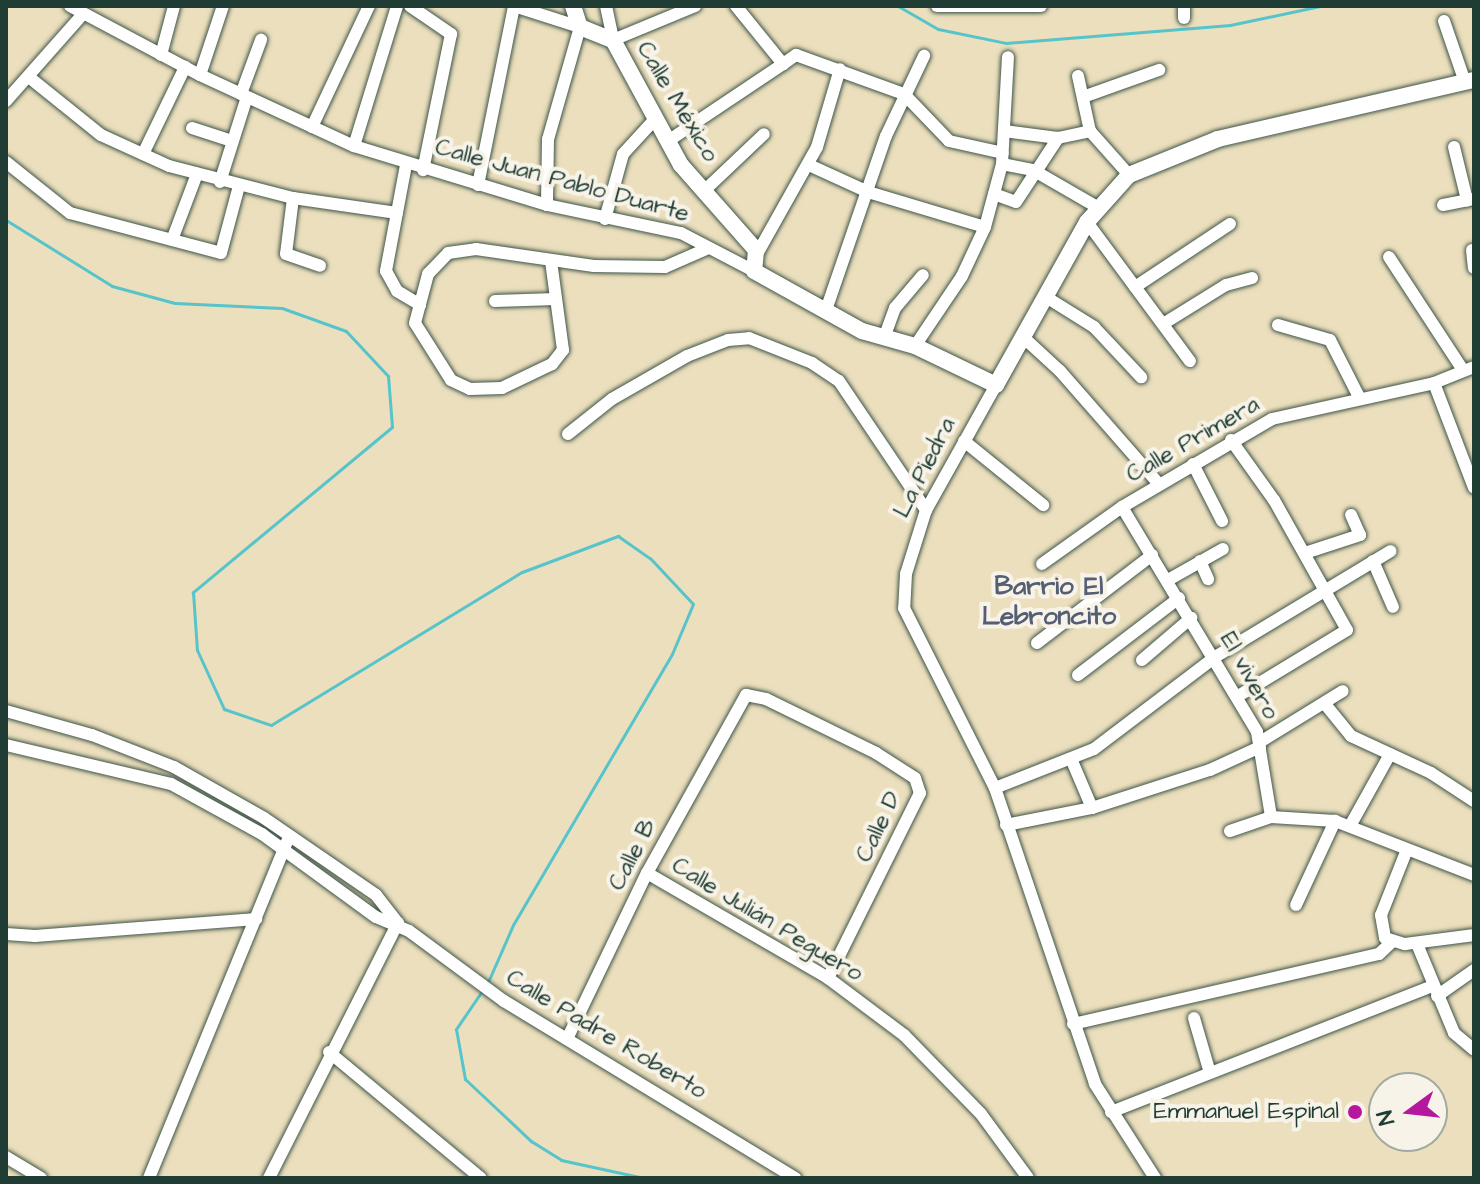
<!DOCTYPE html>
<html>
<head>
<meta charset="utf-8">
<style>
	body { margin:0 }
	#map { position:relative; width:1480px; height:1184px; overflow:hidden; background:#ecdfbd; font-family:"Architects Daughter",sans-serif }
	div>[style] { position:absolute }
	[style*='--x'] { left:calc(var(--x)*1px); top:calc(var(--y)*1px); width:calc(var(--w)*1px); rotate:calc(var(--a)*1deg) }
	.stream>* { height:3px; margin:-1.5px; padding:0 1.5px; transform-origin:1.5px; border-radius:1.5px; background:#56c4ca }
	.roads { filter:drop-shadow(0 0 2px #3e5549) drop-shadow(0 0 2px #3e5549) }
	.street>* { height:12px; margin:-6px; padding:0 6px; transform-origin:6px; border-radius:6px; background:#fff }
	.secondary>* { height:16px; margin:-8px; padding:0 8px; transform-origin:8px; border-radius:8px; background:#fff }
	.dots>* { width:22px; height:22px; translate:-50% -50%; box-sizing:border-box; border:4px solid #f7f3e8; border-radius:50% }
	span { translate:-50% -50%; white-space:nowrap; text-align:center; line-height:1.15; -webkit-text-stroke:8px #f7f3e8; paint-order:stroke }
	.street-label { font-size:24px; color:#1f3d34 }
	.poi-label { font-size:24px; color:#1f3d34 }
	.right { translate:-100% -50%; text-align:right }
	.neighbourhood-label { font-size:26px; color:#555e72; font-weight:700 }
	.frame { position:absolute; inset:0; border:8px solid #1f3d34; pointer-events:none }
	.north { position:absolute; left:1368px; top:1072px; width:80px; height:80px; box-sizing:border-box; background:#f7f3e8; border:2px solid #a1aaa0; border-radius:50%; rotate:255deg; font-size:22px; font-weight:700; line-height:32px; text-align:center; color:#1f3d34 }
	.north::after { content:''; display:block; margin:auto; width:28px; height:36px; background:#b5179e; clip-path:polygon(50% 0,100% 100%,50% 72%,0 100%) }
</style>
</head>
<body>
<div id="map">
	<div class="stream">
		<div style="--x:898;--y:6;--w:46;--a:29.9"></div>
		<div style="--x:938;--y:29;--w:69;--a:11.6"></div>
		<div style="--x:1006;--y:43;--w:225;--a:-4.6"></div>
		<div style="--x:1230;--y:25;--w:92;--a:-11.9"></div>
		<div style="--x:6;--y:220;--w:125;--a:31.9"></div>
		<div style="--x:112;--y:286;--w:65;--a:15.1"></div>
		<div style="--x:175;--y:303;--w:107;--a:2.7"></div>
		<div style="--x:282;--y:308;--w:68;--a:19.8"></div>
		<div style="--x:346;--y:331;--w:62;--a:47"></div>
		<div style="--x:388;--y:376;--w:51;--a:85.5"></div>
		<div style="--x:392;--y:427;--w:259;--a:140.3"></div>
		<div style="--x:193;--y:592;--w:58;--a:86.1"></div>
		<div style="--x:197;--y:650;--w:65;--a:65.4"></div>
		<div style="--x:224;--y:709;--w:50;--a:18.8"></div>
		<div style="--x:271;--y:725;--w:294;--a:-31.4"></div>
		<div style="--x:522;--y:572;--w:103;--a:-20.6"></div>
		<div style="--x:618;--y:536;--w:39;--a:35"></div>
		<div style="--x:650;--y:558;--w:63;--a:46.9"></div>
		<div style="--x:693;--y:604;--w:54;--a:112.8"></div>
		<div style="--x:672;--y:654;--w:314;--a:120.4"></div>
		<div style="--x:513;--y:925;--w:62;--a:113.7"></div>
		<div style="--x:484;--y:988;--w:50;--a:124.3"></div>
		<div style="--x:456;--y:1029;--w:51;--a:79.8"></div>
		<div style="--x:465;--y:1079;--w:91;--a:43.2"></div>
		<div style="--x:531;--y:1141;--w:36;--a:32"></div>
		<div style="--x:561;--y:1160;--w:85;--a:12.2"></div>
	</div>
	<div class="roads">
		<div class="street">
			<div style="--x:70;--y:6;--w:147;--a:28"></div>
			<div style="--x:200;--y:75;--w:170;--a:24.8"></div>
			<div style="--x:354;--y:146;--w:202;--a:17"></div>
			<div style="--x:547;--y:205;--w:137;--a:11.8"></div>
			<div style="--x:681;--y:233;--w:82;--a:27.5"></div>
			<div style="--x:410;--y:6;--w:50;--a:34.3"></div>
			<div style="--x:451;--y:34;--w:139;--a:101.6"></div>
			<div style="--x:514;--y:6;--w:69;--a:17.7"></div>
			<div style="--x:580;--y:27;--w:116;--a:105.9"></div>
			<div style="--x:548;--y:139;--w:66;--a:90.9"></div>
			<div style="--x:606;--y:6;--w:35;--a:78"></div>
			<div style="--x:613;--y:40;--w:89;--a:-22.5"></div>
			<div style="--x:736;--y:6;--w:75;--a:51"></div>
			<div style="--x:783;--y:64;--w:16;--a:-35"></div>
			<div style="--x:796;--y:55;--w:115;--a:19.9"></div>
			<div style="--x:904;--y:94;--w:65;--a:46.2"></div>
			<div style="--x:949;--y:141;--w:55;--a:12.5"></div>
			<div style="--x:937;--y:6;--w:104;--a:0"></div>
			<div style="--x:1184;--y:18;--w:12;--a:-90"></div>
			<div style="--x:1444;--y:21;--w:65;--a:71"></div>
			<div style="--x:161;--y:55;--w:51;--a:-75.1"></div>
			<div style="--x:200;--y:75;--w:73;--a:-71.6"></div>
			<div style="--x:1078;--y:76;--w:56;--a:77.7"></div>
			<div style="--x:1090;--y:131;--w:59;--a:48.4"></div>
			<div style="--x:30;--y:78;--w:91;--a:38.8"></div>
			<div style="--x:101;--y:135;--w:75;--a:24.5"></div>
			<div style="--x:169;--y:166;--w:128;--a:14.5"></div>
			<div style="--x:293;--y:198;--w:105;--a:8.2"></div>
			<div style="--x:241;--y:94;--w:58;--a:-69.7"></div>
			<div style="--x:1083;--y:97;--w:81;--a:-19.6"></div>
			<div style="--x:6;--y:101;--w:116;--a:-48.5"></div>
			<div style="--x:312;--y:127;--w:134;--a:-64.8"></div>
			<div style="--x:192;--y:128;--w:42;--a:18"></div>
			<div style="--x:1004;--y:131;--w:54;--a:7.4"></div>
			<div style="--x:1058;--y:138;--w:33;--a:-12"></div>
			<div style="--x:668;--y:141;--w:138;--a:-33.8"></div>
			<div style="--x:354;--y:146;--w:146;--a:-72.9"></div>
			<div style="--x:1454;--y:147;--w:55;--a:76.2"></div>
			<div style="--x:143;--y:154;--w:97;--a:-64.2"></div>
			<div style="--x:6;--y:162;--w:82;--a:38.6"></div>
			<div style="--x:70;--y:213;--w:156;--a:14.8"></div>
			<div style="--x:221;--y:253;--w:69;--a:-75"></div>
			<div style="--x:1002;--y:164;--w:32;--a:11"></div>
			<div style="--x:1033;--y:170;--w:74;--a:30"></div>
			<div style="--x:406;--y:165;--w:108;--a:100.7"></div>
			<div style="--x:386;--y:271;--w:23;--a:61"></div>
			<div style="--x:397;--y:291;--w:27;--a:31"></div>
			<div style="--x:809;--y:165;--w:65;--a:24.6"></div>
			<div style="--x:868;--y:192;--w:122;--a:16.7"></div>
			<div style="--x:220;--y:182;--w:89;--a:-72.4"></div>
			<div style="--x:478;--y:185;--w:183;--a:-78.6"></div>
			<div style="--x:705;--y:190;--w:81;--a:-43.5"></div>
			<div style="--x:994;--y:194;--w:23;--a:20"></div>
			<div style="--x:1016;--y:202;--w:77;--a:-56.7"></div>
			<div style="--x:293;--y:198;--w:56;--a:97.1"></div>
			<div style="--x:286;--y:254;--w:36;--a:19"></div>
			<div style="--x:1443;--y:205;--w:32;--a:-11"></div>
			<div style="--x:605;--y:219;--w:67;--a:-74.5"></div>
			<div style="--x:623;--y:154;--w:49;--a:-47.5"></div>
			<div style="--x:1087;--y:222;--w:173;--a:53.5"></div>
			<div style="--x:172;--y:240;--w:71;--a:-69.3"></div>
			<div style="--x:1472;--y:250;--w:18;--a:84"></div>
			<div style="--x:757;--y:254;--w:123;--a:-60.7"></div>
			<div style="--x:817;--y:147;--w:81;--a:-73.6"></div>
			<div style="--x:1389;--y:257;--w:135;--a:56.8"></div>
			<div style="--x:551;--y:261;--w:90;--a:82.3"></div>
			<div style="--x:563;--y:350;--w:18;--a:128"></div>
			<div style="--x:552;--y:364;--w:55;--a:154.4"></div>
			<div style="--x:502;--y:388;--w:32;--a:178"></div>
			<div style="--x:470;--y:389;--w:21;--a:-155"></div>
			<div style="--x:451;--y:380;--w:67;--a:-122.3"></div>
			<div style="--x:415;--y:323;--w:51;--a:-75.1"></div>
			<div style="--x:428;--y:274;--w:29;--a:-46"></div>
			<div style="--x:448;--y:253;--w:28;--a:-8"></div>
			<div style="--x:476;--y:249;--w:119;--a:8.2"></div>
			<div style="--x:594;--y:266;--w:71;--a:0.8"></div>
			<div style="--x:665;--y:267;--w:45;--a:-23.7"></div>
			<div style="--x:1135;--y:287;--w:114;--a:-33.6"></div>
			<div style="--x:1046;--y:297;--w:57;--a:32"></div>
			<div style="--x:1094;--y:327;--w:69;--a:46.8"></div>
			<div style="--x:495;--y:301;--w:61;--a:-1.9"></div>
			<div style="--x:826;--y:310;--w:184;--a:-71"></div>
			<div style="--x:886;--y:136;--w:89;--a:-64.6"></div>
			<div style="--x:1163;--y:324;--w:74;--a:-31.8"></div>
			<div style="--x:1226;--y:285;--w:27;--a:-15"></div>
			<div style="--x:1278;--y:325;--w:54;--a:16.1"></div>
			<div style="--x:1330;--y:340;--w:64;--a:63"></div>
			<div style="--x:1023;--y:337;--w:50;--a:42.6"></div>
			<div style="--x:1060;--y:371;--w:150;--a:48.8"></div>
			<div style="--x:884;--y:338;--w:32;--a:-70"></div>
			<div style="--x:895;--y:308;--w:43;--a:-49.7"></div>
			<div style="--x:915;--y:346;--w:84;--a:-56.1"></div>
			<div style="--x:962;--y:276;--w:54;--a:-64.9"></div>
			<div style="--x:985;--y:227;--w:65;--a:-74.9"></div>
			<div style="--x:1002;--y:164;--w:107;--a:-86.8"></div>
			<div style="--x:1434;--y:383;--w:112;--a:69.1"></div>
			<div style="--x:996;--y:385;--w:143;--a:119.2"></div>
			<div style="--x:926;--y:510;--w:67;--a:107.4"></div>
			<div style="--x:906;--y:574;--w:34;--a:93"></div>
			<div style="--x:904;--y:608;--w:202;--a:63.2"></div>
			<div style="--x:995;--y:788;--w:312;--a:71.3"></div>
			<div style="--x:1095;--y:1084;--w:112;--a:57.4"></div>
			<div style="--x:568;--y:434;--w:56;--a:-38.5"></div>
			<div style="--x:612;--y:399;--w:86;--a:-29.8"></div>
			<div style="--x:687;--y:356;--w:44;--a:-21.3"></div>
			<div style="--x:728;--y:340;--w:21;--a:-5"></div>
			<div style="--x:749;--y:338;--w:68;--a:21.6"></div>
			<div style="--x:812;--y:363;--w:32;--a:34"></div>
			<div style="--x:839;--y:381;--w:156;--a:56"></div>
			<div style="--x:1231;--y:440;--w:74;--a:54.4"></div>
			<div style="--x:1274;--y:500;--w:149;--a:60.7"></div>
			<div style="--x:1347;--y:630;--w:127;--a:148.8"></div>
			<div style="--x:964;--y:441;--w:102;--a:39"></div>
			<div style="--x:1193;--y:464;--w:64;--a:63"></div>
			<div style="--x:1122;--y:507;--w:262;--a:59"></div>
			<div style="--x:1257;--y:732;--w:86;--a:80.6"></div>
			<div style="--x:1271;--y:817;--w:64;--a:3.6"></div>
			<div style="--x:1335;--y:821;--w:149;--a:21.2"></div>
			<div style="--x:1305;--y:553;--w:58;--a:-18.1"></div>
			<div style="--x:1360;--y:535;--w:22;--a:-114"></div>
			<div style="--x:1200;--y:561;--w:20;--a:66"></div>
			<div style="--x:1373;--y:561;--w:50;--a:66.5"></div>
			<div style="--x:1042;--y:564;--w:98;--a:-35.5"></div>
			<div style="--x:1122;--y:507;--w:174;--a:-30.4"></div>
			<div style="--x:1272;--y:419;--w:166;--a:-12.5"></div>
			<div style="--x:1434;--y:383;--w:43;--a:-21.8"></div>
			<div style="--x:1168;--y:580;--w:63;--a:-29.4"></div>
			<div style="--x:1037;--y:643;--w:145;--a:-37.4"></div>
			<div style="--x:1142;--y:660;--w:65;--a:-40.6"></div>
			<div style="--x:1078;--y:675;--w:127;--a:-37.3"></div>
			<div style="--x:1325;--y:704;--w:41;--a:50.9"></div>
			<div style="--x:1351;--y:736;--w:88;--a:24.8"></div>
			<div style="--x:1431;--y:773;--w:51;--a:33.1"></div>
			<div style="--x:6;--y:711;--w:89;--a:15.6"></div>
			<div style="--x:92;--y:735;--w:88;--a:21.3"></div>
			<div style="--x:174;--y:767;--w:103;--a:29.5"></div>
			<div style="--x:264;--y:818;--w:136;--a:34.5"></div>
			<div style="--x:376;--y:895;--w:36;--a:52"></div>
			<div style="--x:1260;--y:742;--w:97;--a:-31.6"></div>
			<div style="--x:6;--y:745;--w:170;--a:13.3"></div>
			<div style="--x:171;--y:784;--w:104;--a:28.8"></div>
			<div style="--x:262;--y:834;--w:141;--a:36.1"></div>
			<div style="--x:376;--y:917;--w:36;--a:23"></div>
			<div style="--x:409;--y:931;--w:118;--a:36.4"></div>
			<div style="--x:504;--y:1001;--w:341;--a:31.3"></div>
			<div style="--x:1072;--y:761;--w:51;--a:66.9"></div>
			<div style="--x:995;--y:788;--w:106;--a:-21.5"></div>
			<div style="--x:1094;--y:749;--w:152;--a:-37.2"></div>
			<div style="--x:1215;--y:657;--w:205;--a:-31.1"></div>
			<div style="--x:1006;--y:825;--w:88;--a:-11.2"></div>
			<div style="--x:1092;--y:808;--w:124;--a:-17.9"></div>
			<div style="--x:1210;--y:770;--w:55;--a:-24.7"></div>
			<div style="--x:1350;--y:826;--w:82;--a:-60.9"></div>
			<div style="--x:1230;--y:831;--w:43;--a:-18.9"></div>
			<div style="--x:1406;--y:852;--w:68;--a:111.6"></div>
			<div style="--x:1381;--y:915;--w:23;--a:80"></div>
			<div style="--x:1385;--y:938;--w:21;--a:17"></div>
			<div style="--x:1405;--y:944;--w:70;--a:-7.4"></div>
			<div style="--x:647;--y:873;--w:209;--a:30.1"></div>
			<div style="--x:828;--y:978;--w:95;--a:36.9"></div>
			<div style="--x:904;--y:1035;--w:110;--a:45.7"></div>
			<div style="--x:981;--y:1114;--w:79;--a:53.7"></div>
			<div style="--x:1296;--y:905;--w:93;--a:-65.1"></div>
			<div style="--x:6;--y:934;--w:29;--a:4"></div>
			<div style="--x:35;--y:936;--w:222;--a:-4.4"></div>
			<div style="--x:1417;--y:944;--w:96;--a:67.4"></div>
			<div style="--x:1454;--y:1033;--w:26;--a:40"></div>
			<div style="--x:1437;--y:996;--w:45;--a:-35.1"></div>
			<div style="--x:1194;--y:1018;--w:57;--a:73.8"></div>
			<div style="--x:1073;--y:1024;--w:314;--a:-12.9"></div>
			<div style="--x:1379;--y:954;--w:18;--a:-43"></div>
			<div style="--x:567;--y:1039;--w:184;--a:-64.3"></div>
			<div style="--x:647;--y:873;--w:204;--a:-60.9"></div>
			<div style="--x:746;--y:695;--w:20;--a:11"></div>
			<div style="--x:766;--y:699;--w:123;--a:26.1"></div>
			<div style="--x:876;--y:753;--w:46;--a:32.7"></div>
			<div style="--x:915;--y:778;--w:16;--a:72"></div>
			<div style="--x:920;--y:793;--w:207;--a:116.4"></div>
			<div style="--x:329;--y:1052;--w:197;--a:39.7"></div>
			<div style="--x:1111;--y:1112;--w:346;--a:-21.4"></div>
			<div style="--x:6;--y:1157;--w:41;--a:31"></div>
			<div style="--x:149;--y:1178;--w:363;--a:-67.7"></div>
			<div style="--x:269;--y:1178;--w:286;--a:-63.2"></div>
		</div>
		<div class="secondary">
			<div style="--x:573;--y:6;--w:22;--a:72"></div>
			<div style="--x:580;--y:27;--w:35;--a:22"></div>
			<div style="--x:613;--y:40;--w:142;--a:61.5"></div>
			<div style="--x:681;--y:165;--w:113;--a:48.6"></div>
			<div style="--x:756;--y:250;--w:21;--a:95"></div>
			<div style="--x:754;--y:271;--w:124;--a:29.1"></div>
			<div style="--x:862;--y:331;--w:55;--a:15.8"></div>
			<div style="--x:915;--y:346;--w:90;--a:25.7"></div>
			<div style="--x:996;--y:385;--w:187;--a:-60.8"></div>
			<div style="--x:1087;--y:222;--w:63;--a:-48.2"></div>
			<div style="--x:1129;--y:175;--w:96;--a:-22"></div>
			<div style="--x:1218;--y:139;--w:263;--a:-13"></div>
		</div>
	</div>
	<div class="dots">
		<div style="left:1355px;top:1112px;background:#b5179e"></div>
	</div>
	<div class="street-label">
		<span style="left:677px;top:102px;rotate:59deg">Calle México</span>
		<span style="left:562px;top:181px;rotate:15deg">Calle Juan Pablo Duarte</span>
		<span style="left:1193px;top:440px;rotate:-30deg">Calle Primera</span>
		<span style="left:925px;top:468px;rotate:-63deg">La Piedra</span>
		<span style="left:1249px;top:676px;rotate:61deg">El vivero</span>
		<span style="left:879px;top:827px;rotate:-65deg">Calle D</span>
		<span style="left:633px;top:855px;rotate:-63deg">Calle B</span>
		<span style="left:767px;top:920px;rotate:31deg">Calle Julián Peguero</span>
		<span style="left:606px;top:1035px;rotate:31deg">Calle Padre Roberto</span>
	</div>
	<div class="poi-label">
		<span class="right" style="left:1339px;top:1112px">Emmanuel Espinal</span>
	</div>
	<div class="neighbourhood-label">
		<span style="left:1049px;top:602px">Barrio El<br>Lebroncito</span>
	</div>
	<div class="frame"></div>
	<div class="north">N</div>
</div>
</body>
</html>
